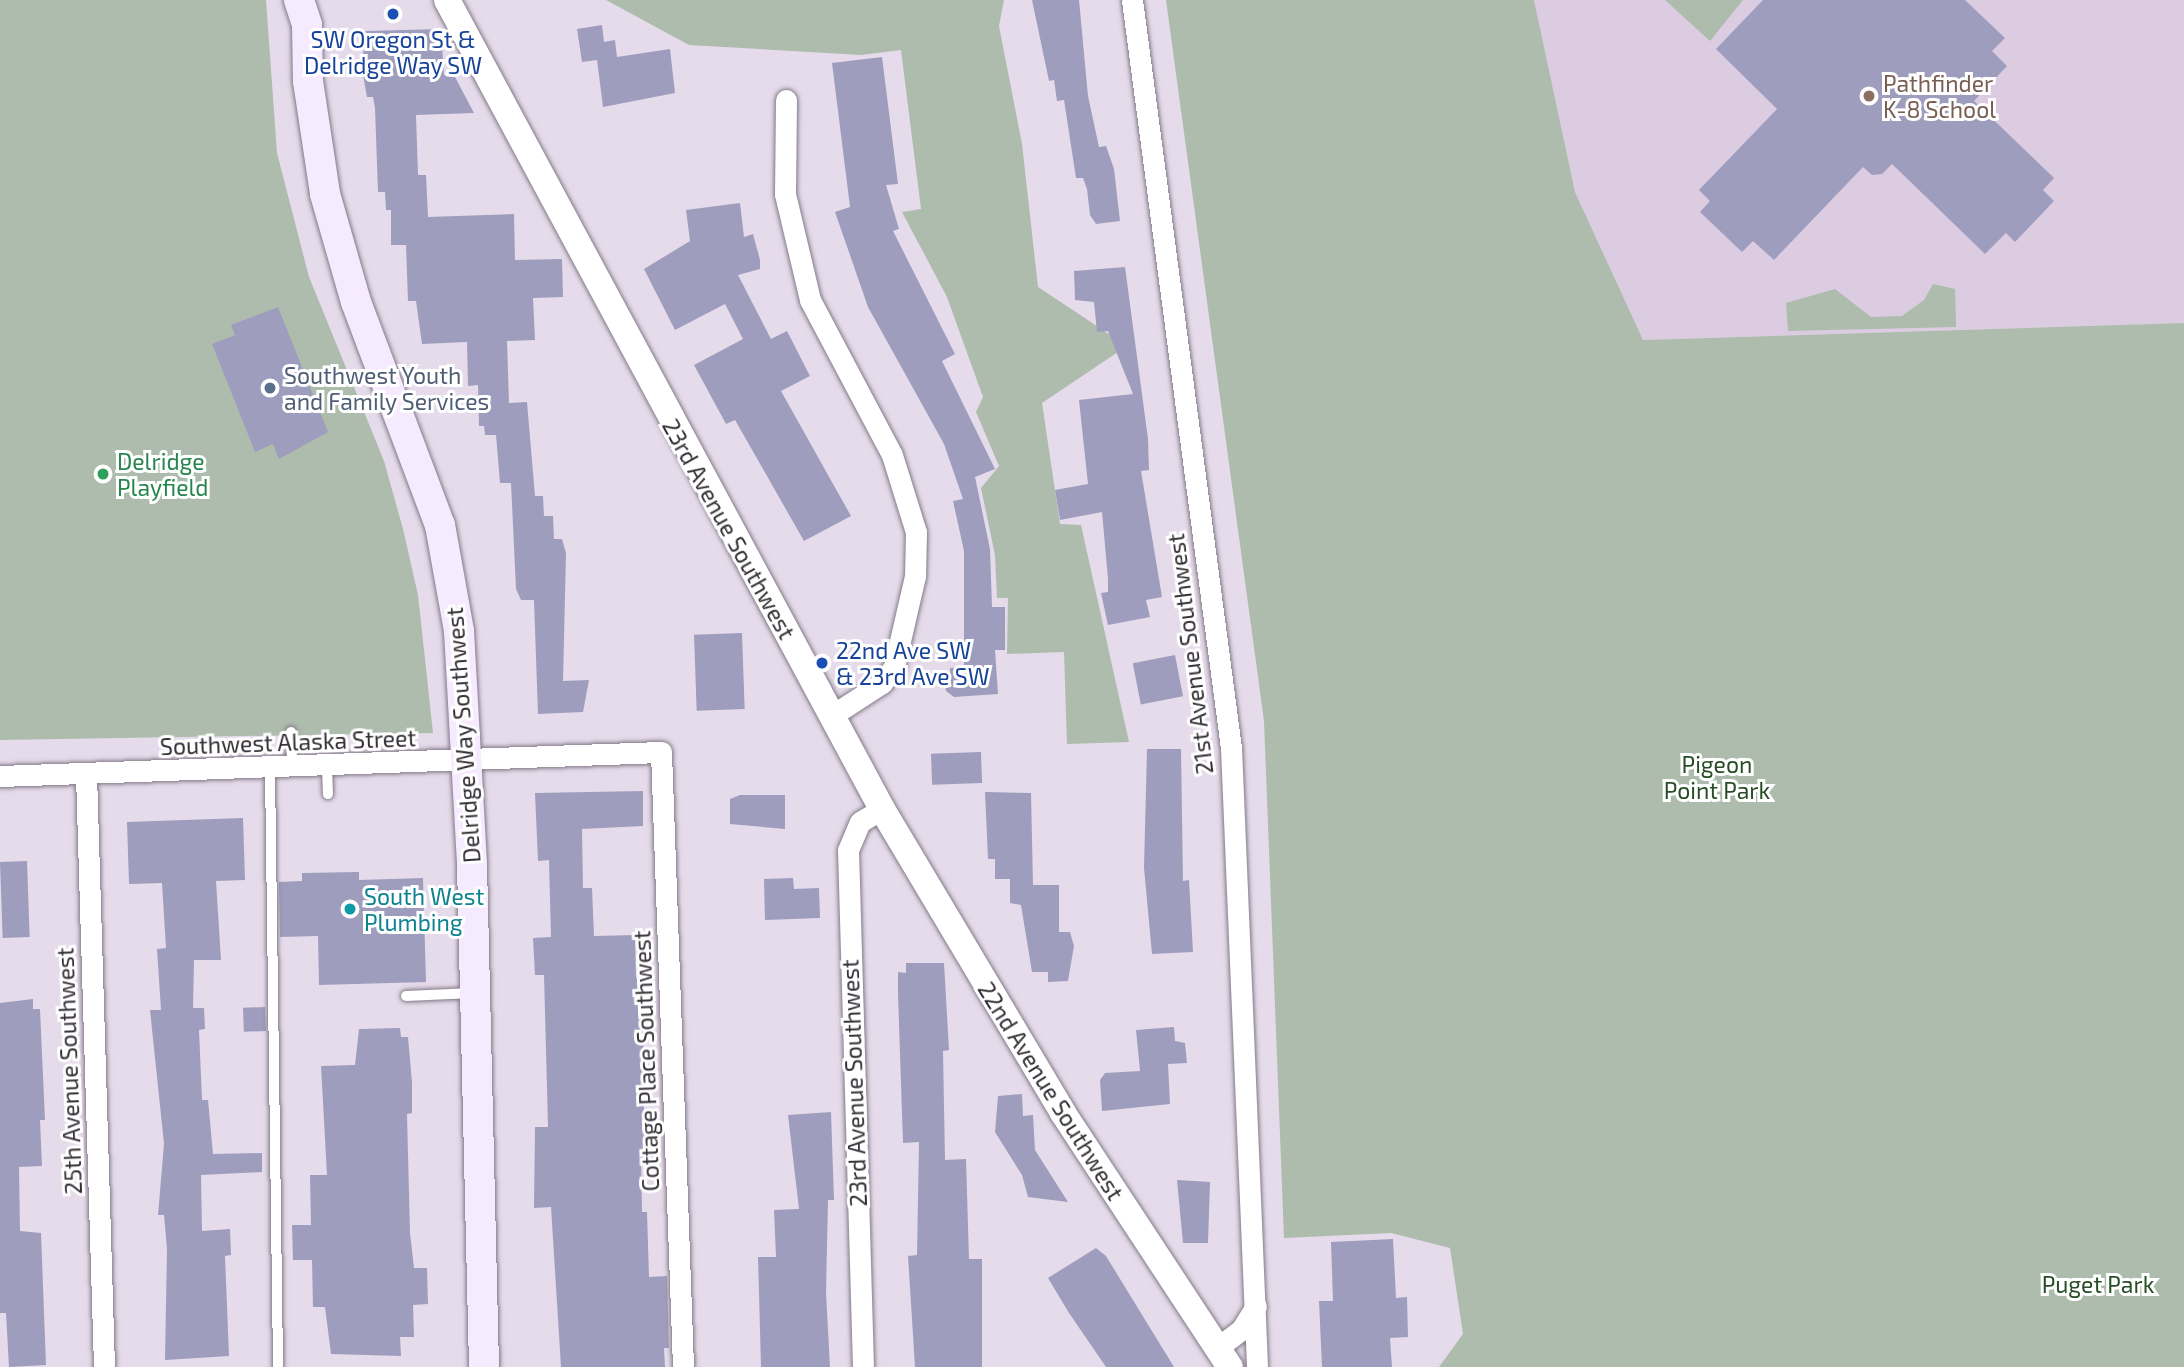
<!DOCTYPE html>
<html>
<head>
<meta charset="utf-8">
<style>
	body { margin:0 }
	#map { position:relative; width:2184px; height:1367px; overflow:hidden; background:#e5dbea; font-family:"Exo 2",sans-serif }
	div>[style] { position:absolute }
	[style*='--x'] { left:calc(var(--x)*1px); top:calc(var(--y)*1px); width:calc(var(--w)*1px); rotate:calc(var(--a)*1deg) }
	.built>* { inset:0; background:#dbcce2 }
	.green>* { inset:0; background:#adbcac }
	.building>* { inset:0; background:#9f9dbe; transform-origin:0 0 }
	.roads { filter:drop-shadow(0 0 2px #837a88) drop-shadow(0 0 2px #837a88) }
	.service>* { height:10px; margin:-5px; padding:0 5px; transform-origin:5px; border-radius:5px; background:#fff }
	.minor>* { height:21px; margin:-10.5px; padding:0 10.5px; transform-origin:10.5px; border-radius:10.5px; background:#fff }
	.tertiary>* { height:26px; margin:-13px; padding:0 13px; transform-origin:13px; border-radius:13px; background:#fff }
	.secondary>* { height:30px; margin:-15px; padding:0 15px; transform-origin:15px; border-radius:15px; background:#f6eaff }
	.dots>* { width:19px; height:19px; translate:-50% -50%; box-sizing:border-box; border:4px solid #fff; border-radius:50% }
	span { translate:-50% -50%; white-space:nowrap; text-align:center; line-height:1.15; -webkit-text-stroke:6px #fff; paint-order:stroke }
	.transit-label { font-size:23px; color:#164399 }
	.left { translate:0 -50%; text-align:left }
	.education-label { font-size:23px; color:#785e54 }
	.service-label { font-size:23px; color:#4e5e75 }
	.leisure-label { font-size:23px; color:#27864d }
	.street-label { font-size:23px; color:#322e34 }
	.park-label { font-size:23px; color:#264d26 }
	.culture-label { font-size:23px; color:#0d838f }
</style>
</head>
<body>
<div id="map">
	<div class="built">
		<div style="clip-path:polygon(1534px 0,2184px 0,2184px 323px,1643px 340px,1575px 192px)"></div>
	</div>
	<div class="green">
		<div style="clip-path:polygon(0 0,266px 0,277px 153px,309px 277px,384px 461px,403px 529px,418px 595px,433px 733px,0 740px)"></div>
		<div style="clip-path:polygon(606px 0,1004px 0,999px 26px,1022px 144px,1038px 287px,1127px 346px,1042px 403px,1060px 524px,1081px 525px,1129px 742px,1067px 744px,1064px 652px,1007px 654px,1008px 598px,997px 598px,995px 555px,981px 488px,999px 466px,976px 412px,983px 397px,947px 297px,902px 212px,921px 209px,901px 50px,861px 55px,689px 45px)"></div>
		<div style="clip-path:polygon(1166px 0,1534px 0,1575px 192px,1643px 340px,2184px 323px,2184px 1367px,1439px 1367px,1463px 1334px,1450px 1248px,1391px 1233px,1284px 1238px,1264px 721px)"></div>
		<div style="clip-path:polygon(1665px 0,1743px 0,1710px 41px)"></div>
		<div style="clip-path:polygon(1933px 284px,1955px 289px,1956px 327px,1788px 331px,1786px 303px,1835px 289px,1871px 317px,1902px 316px,1924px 300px)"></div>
	</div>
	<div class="building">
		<div style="clip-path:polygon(1032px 0,1079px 0,1088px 96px,1099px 147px,1106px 146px,1114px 169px,1120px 221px,1096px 224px,1090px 215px,1087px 189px,1083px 178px,1076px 178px,1064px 100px,1057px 101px,1054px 80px,1049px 81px)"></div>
		<div style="clip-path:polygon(1763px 0,1965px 0,2005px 38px,1992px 51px,2007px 66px,1974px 101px,2054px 178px,2043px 190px,2054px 201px,2015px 242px,2006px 233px,1985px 254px,1892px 164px,1882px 174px,1872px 175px,1863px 167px,1774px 260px,1753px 241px,1742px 252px,1700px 212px,1710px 201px,1699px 190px,1777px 109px,1716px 49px)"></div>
		<div style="clip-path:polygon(602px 25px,604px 42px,615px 40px,617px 57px,670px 49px,675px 93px,603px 107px,597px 60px,582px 62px,577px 29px)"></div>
		<div style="clip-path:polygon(441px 29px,444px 75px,454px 75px,474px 113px,416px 115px,418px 175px,426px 175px,428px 217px,514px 214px,515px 260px,562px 259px,563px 297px,533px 298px,535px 340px,507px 341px,509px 403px,527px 402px,535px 496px,543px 496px,544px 516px,553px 516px,554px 539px,562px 539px,566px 553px,563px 681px,589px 680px,583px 712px,538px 714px,534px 600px,521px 600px,516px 589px,511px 483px,500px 483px,496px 435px,485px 435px,484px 426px,479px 426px,478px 385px,468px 386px,467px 342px,422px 344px,416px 301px,408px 301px,406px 245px,391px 245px,391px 210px,386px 210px,385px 192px,378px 192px,375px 108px,373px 97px,367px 97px,362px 69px,365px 31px)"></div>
		<div style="clip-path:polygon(882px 57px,898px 184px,886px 185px,899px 229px,893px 231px,955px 354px,942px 361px,995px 469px,975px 477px,990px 549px,992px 607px,1005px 607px,1005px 650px,995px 650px,998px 694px,954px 697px,946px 691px,944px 675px,950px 675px,950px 668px,964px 667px,964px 551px,953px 501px,963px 499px,944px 444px,868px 307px,835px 212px,850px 207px,832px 63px)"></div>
		<div style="clip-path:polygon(740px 203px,744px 237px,753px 234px,760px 260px,760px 269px,738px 275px,771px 339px,787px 331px,810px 376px,781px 391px,851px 516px,804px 541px,735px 420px,726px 424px,694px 365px,743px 339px,725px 304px,675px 330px,644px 269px,690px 241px,686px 210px)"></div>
		<div style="clip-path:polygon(1125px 267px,1148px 439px,1149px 470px,1141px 471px,1162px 597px,1146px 600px,1150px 617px,1108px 625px,1101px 593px,1108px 592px,1108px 579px,1102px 512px,1060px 520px,1055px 490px,1088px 484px,1079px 400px,1133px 394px,1108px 331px,1097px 332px,1094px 302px,1075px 300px,1074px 271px)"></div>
		<div style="clip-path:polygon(278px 307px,328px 432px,279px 459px,273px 444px,255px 452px,212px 344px,235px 335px,231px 325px)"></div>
		<div style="left:742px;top:633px;width:76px;height:48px;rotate:88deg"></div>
		<div style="left:1175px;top:655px;width:42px;height:43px;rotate:79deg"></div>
		<div style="clip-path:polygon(1147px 749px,1181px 749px,1183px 881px,1189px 880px,1193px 952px,1152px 954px,1144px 868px)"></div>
		<div style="left:981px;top:752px;width:31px;height:50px;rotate:88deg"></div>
		<div style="clip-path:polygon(643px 791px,643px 826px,582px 829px,583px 888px,592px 888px,594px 936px,635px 935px,636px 978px,643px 978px,644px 1123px,658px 1122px,659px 1159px,641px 1159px,642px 1212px,647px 1212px,649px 1277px,667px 1276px,669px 1348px,664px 1348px,665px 1367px,561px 1367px,551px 1207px,534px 1208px,535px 1127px,548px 1127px,544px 975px,535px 975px,533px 938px,551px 937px,549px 860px,538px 861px,535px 793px)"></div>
		<div style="clip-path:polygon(985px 792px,1031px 793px,1033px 885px,1059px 885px,1059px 932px,1070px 932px,1074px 946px,1068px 981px,1048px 982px,1048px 972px,1032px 972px,1021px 905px,1010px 903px,1010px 879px,995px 879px,995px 859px,988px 859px)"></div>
		<div style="clip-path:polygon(740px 795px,785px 795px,785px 829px,730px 824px,730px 799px)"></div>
		<div style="clip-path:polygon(243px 818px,245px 880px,216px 881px,221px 960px,194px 960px,193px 1008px,204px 1008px,205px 1029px,199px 1030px,202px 1100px,208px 1100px,213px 1154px,262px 1153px,262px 1172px,201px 1175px,202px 1231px,230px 1229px,231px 1255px,225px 1256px,229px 1356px,165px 1360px,167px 1249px,164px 1215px,158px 1215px,164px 1144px,150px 1010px,161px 1010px,157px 949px,166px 948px,162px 883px,129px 884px,127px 822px)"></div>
		<div style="left:27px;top:861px;width:76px;height:27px;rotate:88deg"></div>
		<div style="clip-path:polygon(359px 872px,359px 880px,423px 878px,426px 982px,319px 985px,318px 936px,280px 937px,279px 882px,302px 881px,302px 873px)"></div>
		<div style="clip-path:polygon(793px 878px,794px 889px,819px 888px,820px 918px,765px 920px,764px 879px)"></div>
		<div style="clip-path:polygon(906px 963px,944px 963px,949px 1050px,943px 1051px,945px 1160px,966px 1159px,969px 1259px,982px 1259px,982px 1367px,915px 1367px,908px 1256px,917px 1255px,919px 1142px,903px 1143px,898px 994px,898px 972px,906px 973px)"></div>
		<div style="clip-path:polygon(33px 999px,33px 1009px,40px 1009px,45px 1120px,40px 1120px,42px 1166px,19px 1167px,20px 1231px,41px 1233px,46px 1365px,9px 1367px,6px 1313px,0 1313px,0 1003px)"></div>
		<div style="left:265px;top:1007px;width:24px;height:22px;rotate:88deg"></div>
		<div style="clip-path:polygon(1174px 1027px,1175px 1041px,1185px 1043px,1187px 1063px,1168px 1064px,1170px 1104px,1102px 1111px,1100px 1080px,1105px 1073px,1140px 1071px,1136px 1030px)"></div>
		<div style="clip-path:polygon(400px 1028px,401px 1037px,408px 1037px,412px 1082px,412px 1113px,407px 1114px,410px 1233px,414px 1268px,427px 1268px,428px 1304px,413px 1305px,414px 1337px,400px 1337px,401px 1356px,331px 1354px,325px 1307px,313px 1307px,312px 1260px,293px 1260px,292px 1225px,311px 1225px,310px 1175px,327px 1175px,321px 1066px,355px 1065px,359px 1029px)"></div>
		<div style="clip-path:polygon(1022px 1094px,1023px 1116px,1033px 1115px,1035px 1150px,1068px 1202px,1028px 1197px,1022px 1175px,995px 1132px,998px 1096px)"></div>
		<div style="clip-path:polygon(831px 1112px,834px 1200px,828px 1200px,826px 1293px,830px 1367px,761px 1367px,758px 1257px,776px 1257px,774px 1210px,799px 1209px,788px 1115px)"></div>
		<div style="clip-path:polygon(1177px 1180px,1210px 1182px,1208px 1243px,1183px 1243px)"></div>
		<div style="clip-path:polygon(1393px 1239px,1396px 1298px,1407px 1297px,1408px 1337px,1390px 1338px,1392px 1367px,1322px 1367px,1319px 1301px,1333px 1301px,1331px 1242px)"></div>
		<div style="clip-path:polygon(1096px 1248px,1106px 1256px,1174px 1367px,1106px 1367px,1069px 1313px,1048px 1278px)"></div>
	</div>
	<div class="roads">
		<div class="service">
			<div style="--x:291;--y:732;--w:36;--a:88"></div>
			<div style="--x:327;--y:767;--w:27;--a:88"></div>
			<div style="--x:270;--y:769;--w:598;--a:89.23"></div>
			<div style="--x:406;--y:996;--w:67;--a:-2.6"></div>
		</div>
		<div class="minor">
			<div style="--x:1132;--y:0;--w:755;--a:82.46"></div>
			<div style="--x:1231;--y:748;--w:620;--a:87.59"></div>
			<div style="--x:786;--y:100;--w:94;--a:90.6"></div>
			<div style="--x:785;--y:194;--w:109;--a:76.7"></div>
			<div style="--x:810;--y:300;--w:175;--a:62.1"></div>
			<div style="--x:892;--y:455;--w:81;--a:72.7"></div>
			<div style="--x:916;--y:532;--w:44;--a:91.3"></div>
			<div style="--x:915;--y:576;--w:93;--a:103"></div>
			<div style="--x:894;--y:667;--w:20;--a:127"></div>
			<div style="--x:882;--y:683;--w:61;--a:147.1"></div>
			<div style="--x:86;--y:774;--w:593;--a:88.26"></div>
			<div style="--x:0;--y:776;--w:661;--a:-2.08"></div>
			<div style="--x:661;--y:752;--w:615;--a:87.95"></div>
			<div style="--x:1217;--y:1348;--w:30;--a:-37"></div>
			<div style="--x:1241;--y:1330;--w:28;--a:-58"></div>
			<div style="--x:863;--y:1367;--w:517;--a:-91.66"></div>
			<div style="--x:848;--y:850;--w:30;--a:-67"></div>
			<div style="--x:860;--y:822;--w:26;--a:-31"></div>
		</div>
		<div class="tertiary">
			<div style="--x:447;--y:0;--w:919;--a:61.73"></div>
			<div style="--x:882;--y:809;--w:354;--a:59.2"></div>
			<div style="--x:1063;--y:1113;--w:304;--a:56.7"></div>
		</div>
		<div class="secondary">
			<div style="--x:299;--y:0;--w:26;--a:72"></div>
			<div style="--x:307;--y:25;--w:56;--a:89"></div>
			<div style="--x:308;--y:81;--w:114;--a:81.4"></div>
			<div style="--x:325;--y:194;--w:112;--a:74"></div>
			<div style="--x:356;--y:302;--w:238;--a:69.4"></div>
			<div style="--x:440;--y:525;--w:108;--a:79.8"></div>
			<div style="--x:459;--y:631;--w:234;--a:86.8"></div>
			<div style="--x:472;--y:865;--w:502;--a:88.63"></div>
		</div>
	</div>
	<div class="dots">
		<div style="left:393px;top:14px;background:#1a4fb4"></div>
		<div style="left:1869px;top:96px;background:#8d6e63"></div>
		<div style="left:270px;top:388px;background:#5c6f8a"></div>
		<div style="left:103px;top:474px;background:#2e9e5b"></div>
		<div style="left:822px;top:663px;background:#1a4fb4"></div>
		<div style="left:350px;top:909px;background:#0f9aa8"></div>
	</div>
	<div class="transit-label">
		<span style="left:393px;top:52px">SW Oregon St &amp;<br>Delridge Way SW</span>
		<span class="left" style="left:836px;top:663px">22nd Ave SW<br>&amp; 23rd Ave SW</span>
	</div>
	<div class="education-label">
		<span class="left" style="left:1883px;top:96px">Pathfinder<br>K-8 School</span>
	</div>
	<div class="service-label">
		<span class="left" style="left:284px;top:388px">Southwest Youth<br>and Family Services</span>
	</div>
	<div class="leisure-label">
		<span class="left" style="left:117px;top:474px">Delridge<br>Playfield</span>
	</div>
	<div class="street-label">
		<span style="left:729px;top:529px;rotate:61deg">23rd Avenue Southwest</span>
		<span style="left:1190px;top:654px;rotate:-97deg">21st Avenue Southwest</span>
		<span style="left:463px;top:735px;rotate:-94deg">Delridge Way Southwest</span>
		<span style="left:288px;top:742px;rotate:-2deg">Southwest Alaska Street</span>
		<span style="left:646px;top:1061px;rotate:-92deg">Cottage Place Southwest</span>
		<span style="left:69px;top:1071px;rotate:-92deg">25th Avenue Southwest</span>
		<span style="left:854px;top:1083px;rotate:-92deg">23rd Avenue Southwest</span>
		<span style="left:1051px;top:1091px;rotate:58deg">22nd Avenue Southwest</span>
	</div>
	<div class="park-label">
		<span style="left:1717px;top:777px">Pigeon<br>Point Park</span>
		<span style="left:2098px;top:1284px">Puget Park</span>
	</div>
	<div class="culture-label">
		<span class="left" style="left:364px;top:909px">South West<br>Plumbing</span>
	</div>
</div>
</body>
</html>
